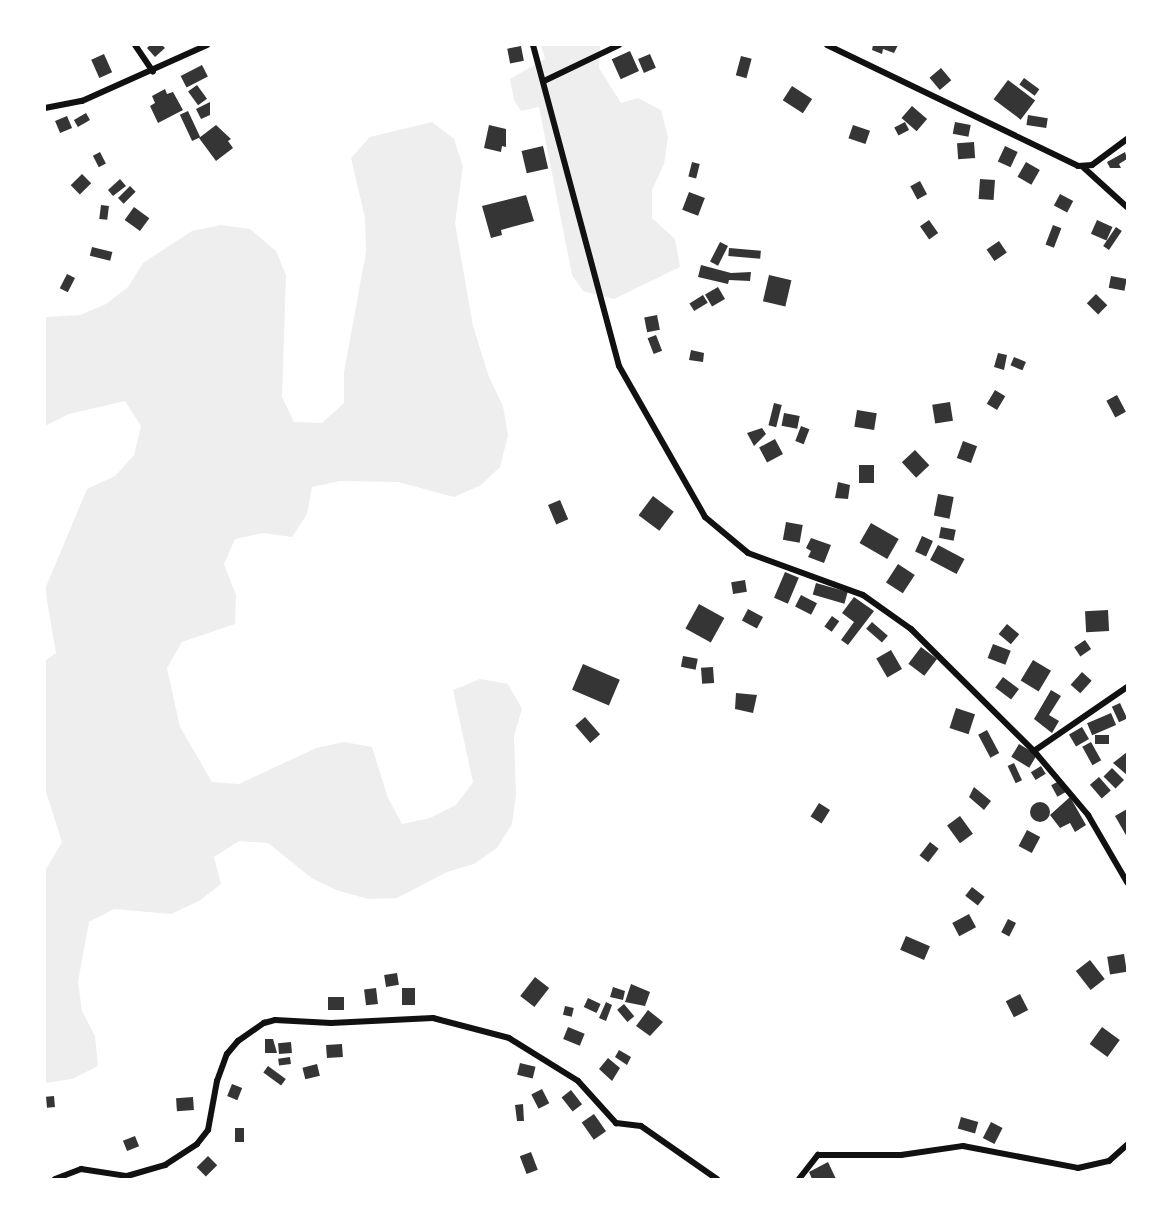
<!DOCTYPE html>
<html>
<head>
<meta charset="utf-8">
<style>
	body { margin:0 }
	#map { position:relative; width:1172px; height:1224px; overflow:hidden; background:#fff; font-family:"Work Sans",sans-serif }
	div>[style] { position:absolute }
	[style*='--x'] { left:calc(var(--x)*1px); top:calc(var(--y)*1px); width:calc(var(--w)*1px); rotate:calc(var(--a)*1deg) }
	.green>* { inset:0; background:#eee }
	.building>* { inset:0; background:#353535; transform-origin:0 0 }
	.round { border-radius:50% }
	.minor>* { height:6px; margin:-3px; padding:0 3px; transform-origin:3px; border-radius:3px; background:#111 }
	span { translate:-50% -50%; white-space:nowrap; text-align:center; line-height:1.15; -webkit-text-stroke:6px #fff; paint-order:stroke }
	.frame { position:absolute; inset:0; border:46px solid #fff; pointer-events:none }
</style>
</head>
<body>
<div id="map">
	<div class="green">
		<div style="clip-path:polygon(541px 45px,600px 45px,599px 68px,621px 103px,638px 98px,661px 110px,668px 137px,664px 164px,652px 190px,652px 218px,675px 239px,680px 267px,614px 299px,583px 291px,572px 275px,539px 107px,521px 111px,514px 100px,510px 79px,545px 59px)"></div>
		<div style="clip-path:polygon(432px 122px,454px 139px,463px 166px,455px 223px,473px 326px,489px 377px,503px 406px,508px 435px,500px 467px,481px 485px,454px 497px,398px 482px,340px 481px,312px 487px,307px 514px,292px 537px,263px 533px,235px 539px,224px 564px,236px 595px,235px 624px,182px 642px,167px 668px,180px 727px,212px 782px,239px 784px,316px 748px,344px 742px,372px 747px,388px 798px,402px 824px,430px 818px,456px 805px,473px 782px,453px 690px,480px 679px,508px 684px,522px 709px,514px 736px,516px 795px,512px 824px,497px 848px,474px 864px,447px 872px,397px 898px,368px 899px,339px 891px,313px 879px,268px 843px,239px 841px,214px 857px,221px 884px,199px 901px,171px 914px,114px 909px,89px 922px,78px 982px,82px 1011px,95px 1036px,98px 1066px,72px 1079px,45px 1083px,45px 871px,62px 842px,45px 789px,45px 661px,56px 653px,45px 589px,87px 489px,115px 476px,134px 455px,141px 426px,125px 401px,69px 414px,45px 426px,45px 317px,80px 315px,106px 304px,128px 287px,143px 263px,192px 231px,221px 225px,250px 229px,276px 251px,286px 275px,282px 397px,294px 422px,322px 423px,344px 403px,344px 372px,366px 252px,365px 218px,351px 158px,370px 137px)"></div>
	</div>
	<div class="building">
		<div style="clip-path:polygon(150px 45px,162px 45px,165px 48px,155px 57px,147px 48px)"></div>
		<div style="clip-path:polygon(873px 45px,898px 45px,894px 53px,883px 49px,882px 54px,872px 50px)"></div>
		<div style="left:521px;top:46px;width:15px;height:14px;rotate:79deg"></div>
		<div style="left:630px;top:51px;width:22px;height:20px;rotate:66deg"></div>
		<div style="left:104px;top:54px;width:20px;height:14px;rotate:66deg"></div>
		<div style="left:650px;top:54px;width:15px;height:13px;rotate:67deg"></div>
		<div style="left:741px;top:56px;width:11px;height:20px;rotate:15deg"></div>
		<div style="left:202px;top:65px;width:13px;height:24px;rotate:63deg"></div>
		<div style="left:941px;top:68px;width:16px;height:15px;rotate:50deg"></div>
		<div style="left:1024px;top:78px;width:19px;height:8px;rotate:36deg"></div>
		<div style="left:1008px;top:80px;width:34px;height:24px;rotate:37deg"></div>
		<div style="left:197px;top:85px;width:17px;height:11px;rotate:54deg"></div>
		<div style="left:792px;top:86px;width:24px;height:17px;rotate:33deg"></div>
		<div style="clip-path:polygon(165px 89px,167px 94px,173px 92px,183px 110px,158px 123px,150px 106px,155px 103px,152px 96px)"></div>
		<div style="clip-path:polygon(210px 102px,210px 115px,201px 119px,196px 109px)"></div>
		<div style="left:912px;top:106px;width:20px;height:16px;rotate:41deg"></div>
		<div style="left:188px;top:111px;width:29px;height:9px;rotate:65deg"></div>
		<div style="left:86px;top:113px;width:8px;height:14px;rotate:60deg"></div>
		<div style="left:1028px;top:115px;width:20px;height:10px;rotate:9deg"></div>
		<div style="left:67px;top:116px;width:13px;height:13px;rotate:67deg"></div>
		<div style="left:905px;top:122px;width:9px;height:12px;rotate:63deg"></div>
		<div style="left:955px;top:122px;width:16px;height:12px;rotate:11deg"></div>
		<div style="clip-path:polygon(216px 125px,231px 139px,228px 141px,233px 148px,216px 161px,199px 138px)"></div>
		<div style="clip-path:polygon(489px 125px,506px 129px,506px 147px,502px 146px,501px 152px,484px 148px)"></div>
		<div style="left:853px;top:125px;width:18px;height:14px;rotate:19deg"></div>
		<div style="left:974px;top:142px;width:16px;height:17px;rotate:86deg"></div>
		<div style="left:543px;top:146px;width:23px;height:22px;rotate:77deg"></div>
		<div style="left:1005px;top:146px;width:14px;height:17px;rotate:25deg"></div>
		<div style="left:100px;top:152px;width:13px;height:8px;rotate:63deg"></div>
		<div style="clip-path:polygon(1125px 152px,1127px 159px,1119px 164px,1121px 168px,1110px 168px,1107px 162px)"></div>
		<div style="left:692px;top:162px;width:8px;height:15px;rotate:14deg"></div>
		<div style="left:1026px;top:162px;width:16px;height:17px;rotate:30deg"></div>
		<div style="left:82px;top:174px;width:13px;height:16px;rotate:45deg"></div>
		<div style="clip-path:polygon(120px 179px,126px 186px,113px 196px,108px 190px)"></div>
		<div style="left:980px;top:179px;width:15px;height:20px;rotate:4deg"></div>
		<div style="left:920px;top:181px;width:15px;height:11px;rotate:62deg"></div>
		<div style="left:130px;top:186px;width:8px;height:17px;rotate:45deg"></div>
		<div style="left:689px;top:192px;width:17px;height:19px;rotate:21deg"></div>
		<div style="left:1060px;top:194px;width:15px;height:13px;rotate:28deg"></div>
		<div style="clip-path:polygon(526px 195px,534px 221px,501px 230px,502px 235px,491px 238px,482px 206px)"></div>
		<div style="left:101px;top:205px;width:8px;height:14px;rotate:7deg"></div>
		<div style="left:134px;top:207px;width:19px;height:16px;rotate:36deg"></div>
		<div style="left:929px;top:220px;width:16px;height:11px;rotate:55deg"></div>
		<div style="left:1097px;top:220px;width:17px;height:15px;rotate:24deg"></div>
		<div style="left:1053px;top:225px;width:9px;height:21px;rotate:21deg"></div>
		<div style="left:1116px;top:227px;width:7px;height:23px;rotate:34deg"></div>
		<div style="left:999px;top:241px;width:14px;height:15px;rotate:56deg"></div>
		<div style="left:720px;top:242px;width:9px;height:22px;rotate:27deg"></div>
		<div style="left:92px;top:247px;width:21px;height:9px;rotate:14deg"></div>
		<div style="left:729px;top:248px;width:32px;height:8px;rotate:5deg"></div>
		<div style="clip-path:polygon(701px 265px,731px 273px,751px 272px,750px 281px,729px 280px,728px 284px,698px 277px)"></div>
		<div style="left:67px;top:274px;width:9px;height:16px;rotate:27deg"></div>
		<div style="left:769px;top:275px;width:23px;height:27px;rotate:13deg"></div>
		<div style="left:1111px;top:276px;width:16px;height:12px;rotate:11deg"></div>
		<div style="left:718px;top:287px;width:14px;height:15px;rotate:60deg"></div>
		<div style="left:1096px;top:294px;width:16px;height:13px;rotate:45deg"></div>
		<div style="left:703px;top:295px;width:9px;height:16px;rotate:58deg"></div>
		<div style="left:657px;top:315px;width:15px;height:13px;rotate:79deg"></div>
		<div style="left:656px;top:335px;width:17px;height:9px;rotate:69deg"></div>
		<div style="clip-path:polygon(691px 350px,704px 353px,703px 362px,689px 360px)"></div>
		<div style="clip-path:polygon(998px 353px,1007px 355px,1004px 370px,994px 367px)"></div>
		<div style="left:1014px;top:357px;width:13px;height:9px;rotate:23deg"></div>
		<div style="left:995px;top:390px;width:12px;height:16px;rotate:31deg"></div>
		<div style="left:1117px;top:395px;width:19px;height:12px;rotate:62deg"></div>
		<div style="left:950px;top:402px;width:19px;height:18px;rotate:81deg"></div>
		<div style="left:774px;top:403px;width:8px;height:23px;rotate:14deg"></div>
		<div style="left:857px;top:410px;width:20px;height:17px;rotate:9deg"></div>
		<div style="left:784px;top:413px;width:16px;height:13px;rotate:11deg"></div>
		<div style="left:801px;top:426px;width:9px;height:16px;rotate:21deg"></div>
		<div style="clip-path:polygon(762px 428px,766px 434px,754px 446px,747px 433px)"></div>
		<div style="left:775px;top:439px;width:17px;height:18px;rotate:62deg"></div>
		<div style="left:963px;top:441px;width:15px;height:18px;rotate:20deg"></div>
		<div style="left:915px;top:450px;width:21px;height:18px;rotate:47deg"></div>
		<div style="left:859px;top:465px;width:15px;height:18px"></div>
		<div style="clip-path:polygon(838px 482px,850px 485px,848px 499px,835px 498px)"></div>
		<div style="left:938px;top:494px;width:16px;height:22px;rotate:11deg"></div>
		<div style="left:653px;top:496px;width:26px;height:24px;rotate:37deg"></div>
		<div style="left:560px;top:500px;width:21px;height:13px;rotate:67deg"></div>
		<div style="left:786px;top:522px;width:17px;height:18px;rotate:10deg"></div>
		<div style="left:871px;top:523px;width:32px;height:23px;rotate:30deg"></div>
		<div style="left:941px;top:527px;width:15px;height:11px;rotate:11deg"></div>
		<div style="left:922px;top:536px;width:12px;height:17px;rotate:24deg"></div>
		<div style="clip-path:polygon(811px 538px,831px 545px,824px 563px,808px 557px,811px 551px,806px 548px)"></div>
		<div style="left:938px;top:545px;width:30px;height:17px;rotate:28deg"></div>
		<div style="left:898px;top:564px;width:20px;height:22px;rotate:33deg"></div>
		<div style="left:785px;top:572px;width:15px;height:28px;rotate:23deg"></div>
		<div style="left:745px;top:580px;width:12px;height:14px;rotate:81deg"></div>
		<div style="left:816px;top:583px;width:33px;height:12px;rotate:16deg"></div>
		<div style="left:801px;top:595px;width:18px;height:13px;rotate:27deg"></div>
		<div style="clip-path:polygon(854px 597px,874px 611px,848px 645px,841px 640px,854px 622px,842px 613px)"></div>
		<div style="left:699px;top:604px;width:29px;height:28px;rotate:29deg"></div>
		<div style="left:748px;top:609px;width:17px;height:13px;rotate:28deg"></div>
		<div style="left:1108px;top:610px;width:21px;height:23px;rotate:87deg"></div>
		<div style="left:832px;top:616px;width:9px;height:13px;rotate:36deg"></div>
		<div style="left:872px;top:622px;width:21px;height:9px;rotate:41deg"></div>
		<div style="left:1007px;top:624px;width:16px;height:13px;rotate:40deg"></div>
		<div style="left:1085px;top:640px;width:11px;height:13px;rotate:56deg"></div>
		<div style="left:993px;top:644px;width:19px;height:15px;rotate:21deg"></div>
		<div style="left:921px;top:647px;width:20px;height:21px;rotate:37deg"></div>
		<div style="left:891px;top:650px;width:22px;height:17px;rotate:60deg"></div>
		<div style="left:683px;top:656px;width:15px;height:11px;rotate:11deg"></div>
		<div style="left:1033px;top:660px;width:21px;height:24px;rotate:31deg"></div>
		<div style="left:583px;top:664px;width:40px;height:28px;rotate:23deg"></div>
		<div style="left:713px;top:667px;width:16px;height:12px;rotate:86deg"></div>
		<div style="left:1082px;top:672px;width:13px;height:17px;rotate:42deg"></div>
		<div style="left:1003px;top:677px;width:20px;height:13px;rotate:37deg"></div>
		<div style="clip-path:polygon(1051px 690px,1061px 696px,1049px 715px,1059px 721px,1052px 733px,1034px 719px)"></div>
		<div style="clip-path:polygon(736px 693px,757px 695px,753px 713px,735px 709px)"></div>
		<div style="left:1120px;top:703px;width:17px;height:9px;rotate:65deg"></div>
		<div style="left:956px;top:708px;width:20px;height:21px;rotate:18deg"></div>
		<div style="left:1111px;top:713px;width:13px;height:26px;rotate:67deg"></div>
		<div style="left:585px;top:717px;width:23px;height:13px;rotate:49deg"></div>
		<div style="left:1082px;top:727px;width:14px;height:15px;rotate:60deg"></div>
		<div style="left:987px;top:730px;width:26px;height:10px;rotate:62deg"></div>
		<div style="left:1109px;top:735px;width:9px;height:14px;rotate:90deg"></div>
		<div style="left:1091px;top:742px;width:21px;height:10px;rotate:61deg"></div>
		<div style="left:1019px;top:744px;width:21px;height:15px;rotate:31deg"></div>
		<div style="clip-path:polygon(1127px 752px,1127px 775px,1113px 763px)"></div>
		<div style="left:1014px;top:763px;width:19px;height:7px;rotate:65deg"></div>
		<div style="left:1041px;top:766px;width:9px;height:12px;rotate:58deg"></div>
		<div style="left:1112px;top:768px;width:17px;height:12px;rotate:45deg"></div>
		<div style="left:1099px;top:777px;width:18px;height:12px;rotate:49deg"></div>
		<div style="left:1059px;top:781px;width:13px;height:9px;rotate:61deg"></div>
		<div style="clip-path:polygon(974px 787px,991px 801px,984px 810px,969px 797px)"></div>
		<div style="clip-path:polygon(1070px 797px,1086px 825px,1075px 832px,1070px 823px,1060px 828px,1050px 815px)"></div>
		<div class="round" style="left:1030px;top:802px;width:20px;height:20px"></div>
		<div style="left:819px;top:803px;width:13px;height:16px;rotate:32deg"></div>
		<div style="clip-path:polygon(1127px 809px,1127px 837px,1115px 816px)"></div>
		<div style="left:960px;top:816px;width:22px;height:16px;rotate:54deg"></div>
		<div style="left:1027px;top:830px;width:15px;height:18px;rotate:28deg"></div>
		<div style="left:930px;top:842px;width:11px;height:17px;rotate:38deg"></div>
		<div style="left:972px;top:887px;width:16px;height:11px;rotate:38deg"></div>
		<div style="left:969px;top:914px;width:15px;height:19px;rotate:62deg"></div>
		<div style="left:1008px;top:919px;width:9px;height:15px;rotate:27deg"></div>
		<div style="left:906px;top:936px;width:26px;height:15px;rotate:23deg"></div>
		<div style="left:1124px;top:954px;width:18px;height:17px;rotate:81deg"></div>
		<div style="left:1090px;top:960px;width:24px;height:18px;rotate:52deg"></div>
		<div style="left:397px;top:973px;width:12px;height:13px;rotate:81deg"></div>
		<div style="left:535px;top:977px;width:18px;height:24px;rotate:38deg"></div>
		<div style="clip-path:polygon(631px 984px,650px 992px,645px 1006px,625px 1002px)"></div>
		<div style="clip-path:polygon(613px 987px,625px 991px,623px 1000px,610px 997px)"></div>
		<div style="left:376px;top:988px;width:16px;height:12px;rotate:83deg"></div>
		<div style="left:402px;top:988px;width:13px;height:17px"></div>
		<div style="left:1020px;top:994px;width:18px;height:16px;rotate:63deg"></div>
		<div style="left:344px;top:997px;width:13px;height:16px;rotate:90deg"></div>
		<div style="left:588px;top:998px;width:14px;height:10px;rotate:25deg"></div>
		<div style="clip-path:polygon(606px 1002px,612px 1005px,606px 1021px,599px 1018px)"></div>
		<div style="left:624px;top:1004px;width:16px;height:9px;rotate:50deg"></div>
		<div style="left:565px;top:1006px;width:9px;height:9px;rotate:13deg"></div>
		<div style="clip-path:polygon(648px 1010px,663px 1022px,650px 1036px,636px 1026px)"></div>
		<div style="left:568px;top:1027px;width:18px;height:13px;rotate:22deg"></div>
		<div style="left:1102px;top:1027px;width:22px;height:21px;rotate:36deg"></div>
		<div style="clip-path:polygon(265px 1039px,273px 1039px,277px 1053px,265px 1053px)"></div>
		<div style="left:291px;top:1042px;width:11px;height:13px;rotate:85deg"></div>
		<div style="left:342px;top:1044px;width:13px;height:16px;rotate:86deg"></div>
		<div style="clip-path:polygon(619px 1050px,631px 1057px,627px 1065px,615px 1057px)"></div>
		<div style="left:290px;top:1057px;width:7px;height:12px;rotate:82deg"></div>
		<div style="clip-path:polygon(608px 1058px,620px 1068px,612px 1081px,599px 1069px)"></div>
		<div style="left:520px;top:1063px;width:16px;height:12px;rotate:14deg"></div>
		<div style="left:317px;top:1064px;width:12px;height:15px;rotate:76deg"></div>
		<div style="left:268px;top:1066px;width:22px;height:8px;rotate:36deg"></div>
		<div style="left:232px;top:1084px;width:11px;height:13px;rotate:22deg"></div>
		<div style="left:542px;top:1089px;width:16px;height:12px;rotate:63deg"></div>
		<div style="left:571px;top:1090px;width:18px;height:12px;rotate:52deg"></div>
		<div style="left:54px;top:1096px;width:11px;height:8px;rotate:85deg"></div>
		<div style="left:193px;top:1097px;width:13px;height:17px;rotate:86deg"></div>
		<div style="clip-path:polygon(523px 1104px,524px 1121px,517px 1121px,515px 1105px)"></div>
		<div style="left:594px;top:1114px;width:21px;height:15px;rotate:55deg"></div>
		<div style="left:961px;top:1117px;width:18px;height:12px;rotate:16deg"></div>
		<div style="left:991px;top:1122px;width:13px;height:18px;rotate:27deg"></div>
		<div style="left:235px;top:1128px;width:9px;height:14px"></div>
		<div style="left:135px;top:1136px;width:11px;height:13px;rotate:68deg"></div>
		<div style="left:531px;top:1152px;width:19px;height:12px;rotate:69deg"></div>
		<div style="left:208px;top:1156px;width:13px;height:16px;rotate:45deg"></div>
		<div style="clip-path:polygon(828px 1162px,836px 1179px,812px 1179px,809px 1172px)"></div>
	</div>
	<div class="minor">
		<div style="--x:135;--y:45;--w:32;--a:56"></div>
		<div style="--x:533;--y:45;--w:332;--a:75"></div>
		<div style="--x:619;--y:366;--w:174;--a:60.3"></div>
		<div style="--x:705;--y:517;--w:56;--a:39.9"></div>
		<div style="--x:748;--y:553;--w:122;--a:20.1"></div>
		<div style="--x:863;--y:595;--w:59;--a:35.3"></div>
		<div style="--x:911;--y:629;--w:173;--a:44.8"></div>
		<div style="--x:1034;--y:751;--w:84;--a:49.8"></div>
		<div style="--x:1088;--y:815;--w:78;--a:59.8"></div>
		<div style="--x:827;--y:45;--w:279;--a:25.7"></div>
		<div style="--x:1078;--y:166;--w:14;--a:-4"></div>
		<div style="--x:1092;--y:165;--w:44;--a:-36.6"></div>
		<div style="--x:544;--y:81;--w:83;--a:-25.6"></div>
		<div style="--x:45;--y:108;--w:38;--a:-11"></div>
		<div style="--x:82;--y:101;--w:137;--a:-24.1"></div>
		<div style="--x:1083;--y:167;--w:59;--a:42.3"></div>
		<div style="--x:1034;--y:751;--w:113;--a:-34.5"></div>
		<div style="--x:55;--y:1179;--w:28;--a:-21"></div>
		<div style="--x:81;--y:1169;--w:47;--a:8.7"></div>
		<div style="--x:127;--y:1176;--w:40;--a:-16"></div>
		<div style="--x:165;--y:1165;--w:38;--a:-33"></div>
		<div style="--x:197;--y:1144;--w:18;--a:-52"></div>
		<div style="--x:208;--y:1130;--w:50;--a:-79.6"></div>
		<div style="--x:217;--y:1081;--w:29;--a:-70"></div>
		<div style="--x:227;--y:1054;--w:17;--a:-50"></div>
		<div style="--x:238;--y:1041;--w:32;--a:-35"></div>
		<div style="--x:264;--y:1023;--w:11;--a:-15"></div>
		<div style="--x:275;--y:1020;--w:56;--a:3.1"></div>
		<div style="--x:331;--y:1023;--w:102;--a:-2.8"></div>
		<div style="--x:433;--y:1018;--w:79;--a:14.7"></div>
		<div style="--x:509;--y:1038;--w:81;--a:31.9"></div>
		<div style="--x:578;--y:1081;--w:57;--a:47.9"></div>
		<div style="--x:616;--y:1123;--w:25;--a:7"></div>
		<div style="--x:641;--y:1126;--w:93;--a:34.9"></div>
		<div style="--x:799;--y:1179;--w:31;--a:-52"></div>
		<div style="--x:818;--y:1155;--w:83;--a:0"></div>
		<div style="--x:901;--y:1155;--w:63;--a:-8.3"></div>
		<div style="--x:963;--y:1146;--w:117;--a:10.8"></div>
		<div style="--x:1078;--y:1168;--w:32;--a:-13"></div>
		<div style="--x:1109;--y:1161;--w:24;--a:-42"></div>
	</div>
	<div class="frame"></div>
</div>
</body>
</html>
